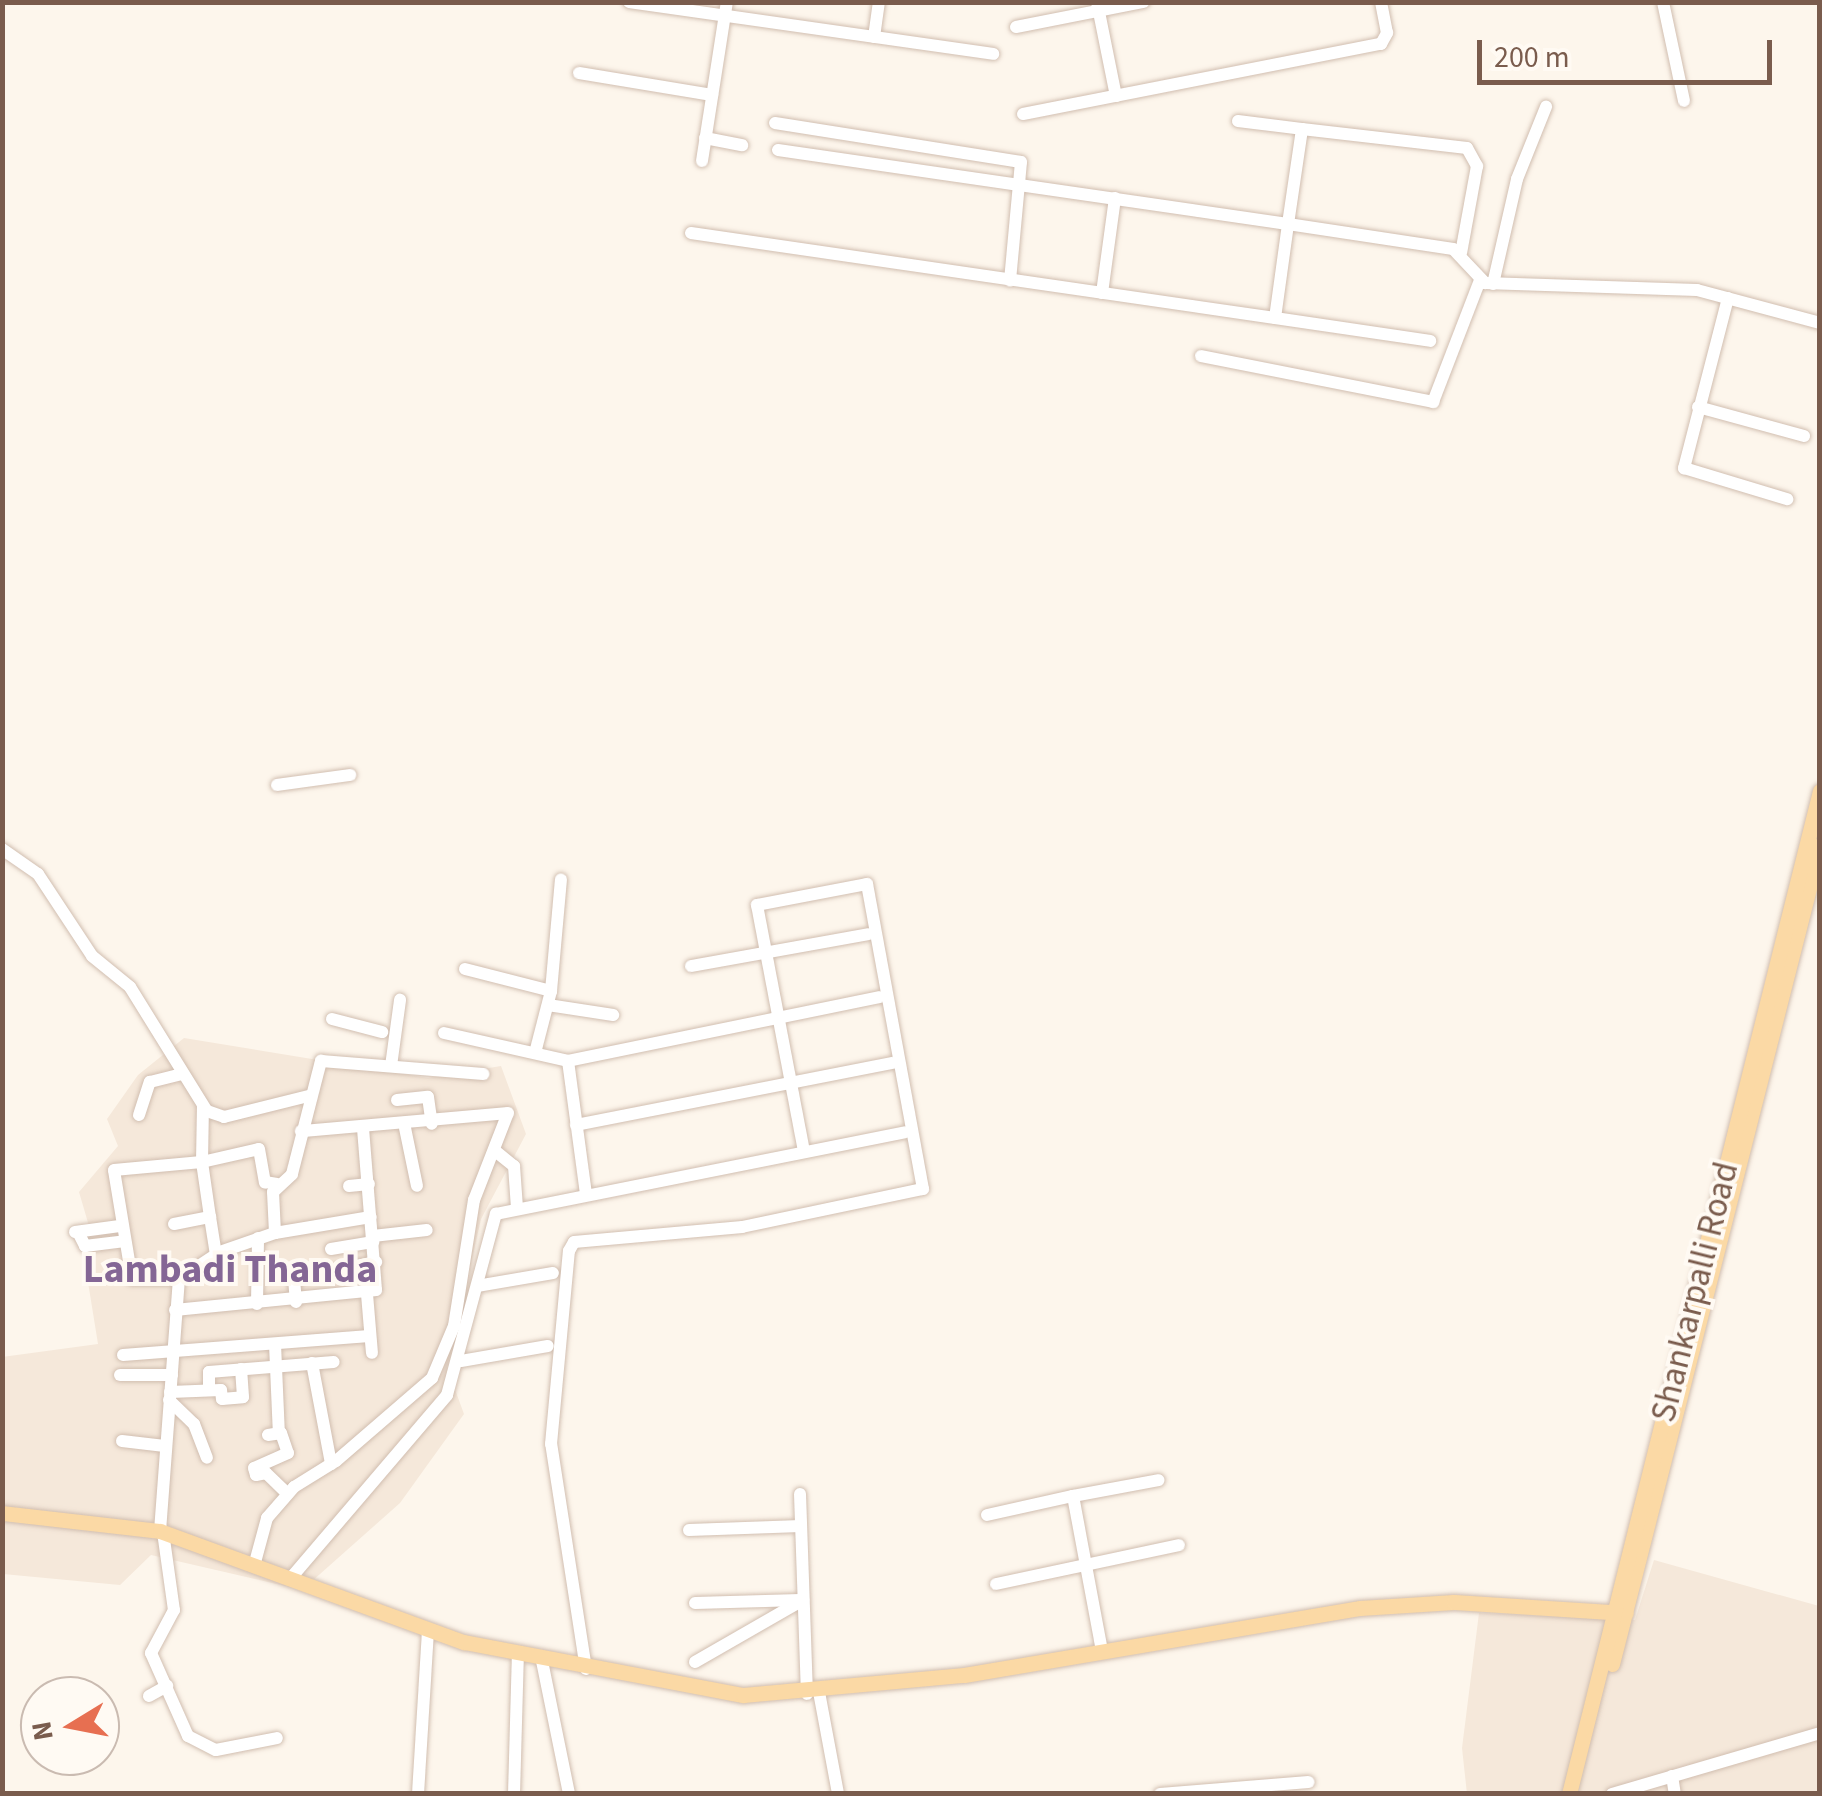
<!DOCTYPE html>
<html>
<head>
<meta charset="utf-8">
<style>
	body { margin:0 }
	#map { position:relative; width:1822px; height:1796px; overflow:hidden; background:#fdf6ec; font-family:"Source Sans 3",sans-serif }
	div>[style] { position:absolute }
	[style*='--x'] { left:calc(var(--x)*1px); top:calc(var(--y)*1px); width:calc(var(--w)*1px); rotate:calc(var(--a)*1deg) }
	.residential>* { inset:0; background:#f5e8da }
	.roads { filter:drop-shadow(0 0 2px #d1beb0) drop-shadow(0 0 2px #d1beb0) }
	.minor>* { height:12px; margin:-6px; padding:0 6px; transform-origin:6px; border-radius:6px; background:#fff }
	.major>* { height:15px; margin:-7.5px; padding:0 7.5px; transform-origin:7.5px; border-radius:7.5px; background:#fbd9a5 }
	span { translate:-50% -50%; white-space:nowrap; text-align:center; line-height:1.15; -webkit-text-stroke:8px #fffaf3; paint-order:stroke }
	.street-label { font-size:35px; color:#7a5c4d }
	.quarter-label { font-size:40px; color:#846695; font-weight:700 }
	.frame { position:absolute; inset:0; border:5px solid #7a5c4d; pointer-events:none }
	.north { position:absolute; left:20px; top:1676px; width:100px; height:100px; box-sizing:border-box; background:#fffaf3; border:2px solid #cabbb1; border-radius:50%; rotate:260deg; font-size:28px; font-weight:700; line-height:40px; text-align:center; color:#7a5c4d }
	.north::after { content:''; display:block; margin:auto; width:35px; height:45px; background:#e76f51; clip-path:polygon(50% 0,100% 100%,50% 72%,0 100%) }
	.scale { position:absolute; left:1477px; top:40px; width:295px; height:45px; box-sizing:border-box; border:5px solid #7a5c4d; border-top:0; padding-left:12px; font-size:30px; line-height:35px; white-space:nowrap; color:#7a5c4d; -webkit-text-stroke:8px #fffaf3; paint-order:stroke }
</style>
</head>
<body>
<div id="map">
	<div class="residential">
		<div style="clip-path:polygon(184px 1038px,428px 1078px,501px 1066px,526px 1134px,481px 1219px,447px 1368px,464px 1414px,400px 1503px,302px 1590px,151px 1555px,120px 1585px,3px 1574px,2px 1357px,98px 1344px,87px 1276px,94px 1243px,79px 1192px,118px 1146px,107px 1119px,138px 1075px)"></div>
		<div style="clip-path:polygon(1654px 1560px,1819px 1606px,1819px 1793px,1467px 1794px,1462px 1748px,1479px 1613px,1635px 1620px)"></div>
	</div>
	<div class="roads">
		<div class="minor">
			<div style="--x:629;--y:2;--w:368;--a:8.1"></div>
			<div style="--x:1097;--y:2;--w:96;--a:78.6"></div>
			<div style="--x:1663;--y:2;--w:101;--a:78"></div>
			<div style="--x:1016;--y:27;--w:130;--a:-11.1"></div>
			<div style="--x:874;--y:37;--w:35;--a:-82"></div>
			<div style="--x:579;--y:73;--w:135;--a:9.4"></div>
			<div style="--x:1023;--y:114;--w:365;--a:-11.1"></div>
			<div style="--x:1381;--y:44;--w:13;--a:-61"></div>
			<div style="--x:1387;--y:33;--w:32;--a:-101"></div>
			<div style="--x:1238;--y:121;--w:64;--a:7.1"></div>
			<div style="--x:775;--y:123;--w:249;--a:9"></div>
			<div style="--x:1021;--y:162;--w:119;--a:95.3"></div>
			<div style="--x:705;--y:138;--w:38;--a:11"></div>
			<div style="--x:778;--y:150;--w:515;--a:8.26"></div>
			<div style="--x:1288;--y:224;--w:96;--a:-81.6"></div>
			<div style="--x:1302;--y:129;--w:166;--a:6.6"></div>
			<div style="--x:1467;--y:148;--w:21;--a:61"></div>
			<div style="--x:1477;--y:166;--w:88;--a:100.4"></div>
			<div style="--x:702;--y:161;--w:161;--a:-81.1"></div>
			<div style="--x:691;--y:233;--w:590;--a:8.28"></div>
			<div style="--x:1275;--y:318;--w:95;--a:-82.1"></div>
			<div style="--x:1288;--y:224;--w:167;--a:8.6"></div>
			<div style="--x:1453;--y:249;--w:47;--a:46.7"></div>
			<div style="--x:1485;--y:283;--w:212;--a:1.9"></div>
			<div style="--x:1697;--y:290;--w:127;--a:15"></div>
			<div style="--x:1493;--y:284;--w:108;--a:-77.1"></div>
			<div style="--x:1517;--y:179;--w:78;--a:-68.1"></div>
			<div style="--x:1102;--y:293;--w:96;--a:-82.2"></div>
			<div style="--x:1728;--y:298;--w:176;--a:104.5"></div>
			<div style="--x:1684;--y:468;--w:108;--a:16.8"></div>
			<div style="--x:1275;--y:318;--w:157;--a:8.4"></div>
			<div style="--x:1201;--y:356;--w:237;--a:11.2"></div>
			<div style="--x:1433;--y:402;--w:131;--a:-68.9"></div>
			<div style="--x:1698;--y:407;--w:110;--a:15.3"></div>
			<div style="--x:277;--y:785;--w:74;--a:-7.8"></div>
			<div style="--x:2;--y:849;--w:44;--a:34.8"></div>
			<div style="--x:38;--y:874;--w:98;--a:56.6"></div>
			<div style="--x:92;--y:956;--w:49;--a:39.2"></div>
			<div style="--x:130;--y:987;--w:146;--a:58.2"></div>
			<div style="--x:207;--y:1111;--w:18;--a:19"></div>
			<div style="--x:224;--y:1117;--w:87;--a:-14"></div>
			<div style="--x:691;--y:966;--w:180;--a:-10.2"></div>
			<div style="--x:465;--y:969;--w:89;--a:14.3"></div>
			<div style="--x:548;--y:1005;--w:66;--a:8.7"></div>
			<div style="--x:332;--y:1019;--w:52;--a:14.6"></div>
			<div style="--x:444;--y:1033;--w:127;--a:12.7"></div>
			<div style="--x:535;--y:1053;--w:64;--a:-75.5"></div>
			<div style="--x:551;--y:991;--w:112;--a:-84.9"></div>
			<div style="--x:391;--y:1066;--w:67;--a:-82.2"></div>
			<div style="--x:397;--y:1100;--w:31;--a:-6"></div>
			<div style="--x:428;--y:1097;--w:27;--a:82"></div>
			<div style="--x:139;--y:1115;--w:35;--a:-72"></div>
			<div style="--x:150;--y:1082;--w:33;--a:-14"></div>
			<div style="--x:576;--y:1125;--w:323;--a:-11.1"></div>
			<div style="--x:405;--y:1128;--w:59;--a:78.3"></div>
			<div style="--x:494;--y:1150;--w:26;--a:39"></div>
			<div style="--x:514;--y:1166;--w:42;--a:85.9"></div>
			<div style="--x:349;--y:1186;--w:20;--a:-6"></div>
			<div style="--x:586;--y:1194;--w:134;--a:-97.7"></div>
			<div style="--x:568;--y:1061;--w:318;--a:-11.6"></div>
			<div style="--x:210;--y:1217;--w:37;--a:81"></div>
			<div style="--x:174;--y:1224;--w:37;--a:-11"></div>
			<div style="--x:210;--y:1217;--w:56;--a:-98.3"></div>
			<div style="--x:202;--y:1162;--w:58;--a:-12.8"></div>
			<div style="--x:259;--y:1149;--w:34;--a:80"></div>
			<div style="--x:265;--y:1182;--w:12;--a:9"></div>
			<div style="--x:75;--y:1232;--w:45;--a:-7.6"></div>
			<div style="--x:78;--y:1232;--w:16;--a:63"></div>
			<div style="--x:85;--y:1246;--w:38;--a:-7"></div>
			<div style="--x:275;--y:1233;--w:41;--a:-92.8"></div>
			<div style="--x:273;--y:1192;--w:26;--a:-43"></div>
			<div style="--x:292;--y:1174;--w:117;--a:-75.6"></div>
			<div style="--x:321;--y:1061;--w:163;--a:4.6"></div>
			<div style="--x:373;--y:1236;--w:54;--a:-6.3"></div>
			<div style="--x:331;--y:1249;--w:43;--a:-9.5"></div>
			<div style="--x:179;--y:1279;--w:47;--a:180"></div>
			<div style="--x:132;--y:1279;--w:110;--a:-99.4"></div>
			<div style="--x:114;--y:1170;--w:88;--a:-5.2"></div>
			<div style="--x:202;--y:1162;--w:56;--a:-89"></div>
			<div style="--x:477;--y:1286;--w:77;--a:-9.7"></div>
			<div style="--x:367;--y:1294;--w:59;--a:85.2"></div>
			<div style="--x:296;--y:1302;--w:23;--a:-95"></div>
			<div style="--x:294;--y:1279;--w:84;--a:-11.7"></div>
			<div style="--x:257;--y:1304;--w:66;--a:-89.1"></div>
			<div style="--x:175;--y:1310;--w:202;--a:-5.7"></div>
			<div style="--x:376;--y:1290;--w:161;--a:-94.6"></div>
			<div style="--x:275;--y:1344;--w:90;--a:87.5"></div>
			<div style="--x:123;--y:1355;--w:247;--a:-4.4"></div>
			<div style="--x:461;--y:1361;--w:88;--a:-9.8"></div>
			<div style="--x:312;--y:1363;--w:103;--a:79.3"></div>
			<div style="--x:120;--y:1375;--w:52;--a:0"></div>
			<div style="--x:209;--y:1390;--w:18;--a:-90"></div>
			<div style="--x:209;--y:1372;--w:125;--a:-4.6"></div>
			<div style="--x:170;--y:1392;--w:51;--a:-2.2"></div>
			<div style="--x:221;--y:1390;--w:9;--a:84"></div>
			<div style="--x:222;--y:1399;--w:21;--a:-5"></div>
			<div style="--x:243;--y:1397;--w:28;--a:-94"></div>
			<div style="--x:169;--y:1400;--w:35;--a:44"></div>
			<div style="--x:194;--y:1424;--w:36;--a:69"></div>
			<div style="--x:268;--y:1435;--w:13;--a:-9"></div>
			<div style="--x:281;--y:1433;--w:21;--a:71"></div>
			<div style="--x:288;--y:1453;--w:37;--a:156"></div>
			<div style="--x:254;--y:1468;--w:7;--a:74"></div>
			<div style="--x:256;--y:1475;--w:10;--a:-11"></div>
			<div style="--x:266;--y:1473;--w:30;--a:44"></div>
			<div style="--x:122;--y:1441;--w:43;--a:6.6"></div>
			<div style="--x:800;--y:1494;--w:200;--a:88"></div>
			<div style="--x:1073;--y:1496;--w:87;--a:-10.5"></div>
			<div style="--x:987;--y:1515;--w:88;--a:-12.5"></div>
			<div style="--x:1073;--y:1496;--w:158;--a:79.4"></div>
			<div style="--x:689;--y:1530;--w:112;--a:-2"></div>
			<div style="--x:160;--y:1531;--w:253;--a:-85.7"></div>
			<div style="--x:179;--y:1279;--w:49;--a:-33.4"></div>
			<div style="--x:220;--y:1252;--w:58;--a:-19.1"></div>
			<div style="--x:275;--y:1233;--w:97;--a:-9.5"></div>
			<div style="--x:163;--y:1532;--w:79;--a:82"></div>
			<div style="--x:174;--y:1610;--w:49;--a:118.1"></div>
			<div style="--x:151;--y:1653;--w:91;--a:66"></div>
			<div style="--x:188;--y:1736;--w:31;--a:27"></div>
			<div style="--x:216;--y:1750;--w:62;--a:-11.1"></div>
			<div style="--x:254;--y:1566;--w:50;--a:-74.8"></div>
			<div style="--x:267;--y:1518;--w:41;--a:-48.9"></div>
			<div style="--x:294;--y:1487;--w:49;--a:-31.8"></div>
			<div style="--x:336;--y:1461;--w:127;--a:-40.8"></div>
			<div style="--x:432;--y:1378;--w:56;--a:-67.1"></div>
			<div style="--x:454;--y:1326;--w:128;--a:-81"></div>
			<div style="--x:474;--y:1200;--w:93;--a:-68.7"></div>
			<div style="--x:508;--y:1113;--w:208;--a:175"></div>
			<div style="--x:290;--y:1579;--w:242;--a:-49.5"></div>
			<div style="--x:447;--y:1395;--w:188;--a:-74.9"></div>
			<div style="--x:496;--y:1214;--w:417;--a:-11.3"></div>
			<div style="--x:996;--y:1584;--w:187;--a:-12"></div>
			<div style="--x:695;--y:1603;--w:105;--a:-1.6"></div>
			<div style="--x:542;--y:1661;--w:136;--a:78.5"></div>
			<div style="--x:695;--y:1662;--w:125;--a:-29.9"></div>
			<div style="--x:586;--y:1669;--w:228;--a:-98.8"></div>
			<div style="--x:551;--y:1444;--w:194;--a:-84.7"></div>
			<div style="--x:569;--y:1251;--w:10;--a:-61"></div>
			<div style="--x:574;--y:1242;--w:169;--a:-5.1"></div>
			<div style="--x:742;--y:1227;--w:185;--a:-11.9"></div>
			<div style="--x:923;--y:1189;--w:310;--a:-100.4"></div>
			<div style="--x:867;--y:884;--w:112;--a:169.2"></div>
			<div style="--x:757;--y:905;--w:250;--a:79.2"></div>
			<div style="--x:819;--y:1692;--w:104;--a:79.4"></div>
			<div style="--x:149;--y:1696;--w:21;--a:-29"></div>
			<div style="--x:1672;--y:1776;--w:18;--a:81"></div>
			<div style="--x:418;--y:1794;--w:165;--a:-86.5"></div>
			<div style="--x:514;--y:1794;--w:139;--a:-88.4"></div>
			<div style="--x:1160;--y:1794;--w:149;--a:-4.6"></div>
			<div style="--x:1612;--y:1794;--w:217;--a:-16.3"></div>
		</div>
		<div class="major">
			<div style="--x:2;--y:1513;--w:159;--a:6.5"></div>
			<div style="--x:160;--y:1531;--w:324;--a:20.1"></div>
			<div style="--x:464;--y:1642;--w:284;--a:10.8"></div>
			<div style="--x:743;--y:1695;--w:222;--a:-5.2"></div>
			<div style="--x:964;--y:1675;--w:402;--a:-9.6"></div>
			<div style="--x:1360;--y:1608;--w:94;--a:-3.7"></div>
			<div style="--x:1454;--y:1602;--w:172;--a:3.7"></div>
			<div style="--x:1612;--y:1664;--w:845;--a:-75.75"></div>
			<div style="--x:1569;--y:1794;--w:1034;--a:-75.95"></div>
		</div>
	</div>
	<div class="street-label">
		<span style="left:1695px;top:1292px;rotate:-76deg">Shankarpalli Road</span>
	</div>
	<div class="quarter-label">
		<span style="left:230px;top:1270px">Lambadi Thanda</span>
	</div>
	<div class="frame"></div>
	<div class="north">N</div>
	<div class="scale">200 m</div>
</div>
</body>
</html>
